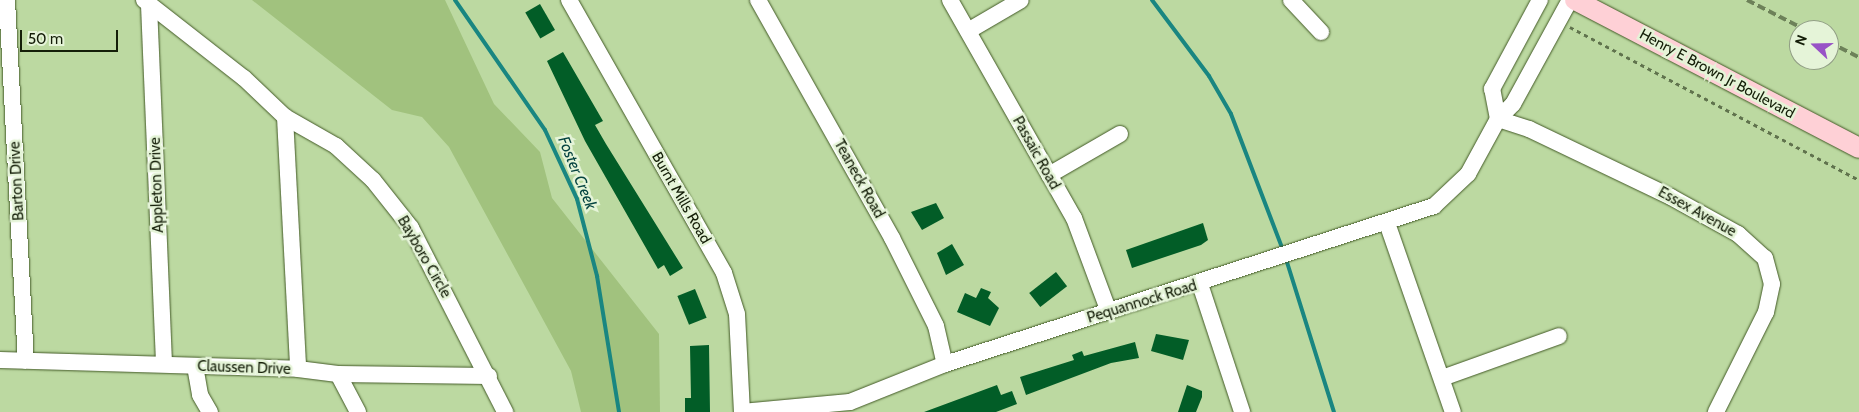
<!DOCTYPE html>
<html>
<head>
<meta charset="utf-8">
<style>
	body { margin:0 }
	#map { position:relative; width:1859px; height:412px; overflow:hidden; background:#bcd9a1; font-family:Cabin,sans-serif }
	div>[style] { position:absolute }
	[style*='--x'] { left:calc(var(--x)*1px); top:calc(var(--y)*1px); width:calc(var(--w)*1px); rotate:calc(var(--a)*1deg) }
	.green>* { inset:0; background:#a1c27e }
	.stream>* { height:4px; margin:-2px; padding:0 2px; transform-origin:2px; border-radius:2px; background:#198681 }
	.building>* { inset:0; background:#025d27; transform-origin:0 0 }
	.path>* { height:2.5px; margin-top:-1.25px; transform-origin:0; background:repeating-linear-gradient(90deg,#60734d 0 4px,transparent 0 8px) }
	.roads { filter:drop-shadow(0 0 1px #435a27) drop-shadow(0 0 1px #435a27) }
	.minor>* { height:16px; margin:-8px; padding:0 8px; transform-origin:8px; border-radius:8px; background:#fff }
	.major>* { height:20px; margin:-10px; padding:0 10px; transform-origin:10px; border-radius:10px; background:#fed0d6 }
	.rail>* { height:4px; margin-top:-2px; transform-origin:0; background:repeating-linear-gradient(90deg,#6d8159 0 8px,transparent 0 12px) }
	span { translate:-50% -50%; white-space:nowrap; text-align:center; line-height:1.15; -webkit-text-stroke:5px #e5f4d8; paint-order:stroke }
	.street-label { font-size:15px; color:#141e08 }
	.water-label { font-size:16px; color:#064441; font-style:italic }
	.north { position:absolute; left:1789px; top:20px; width:50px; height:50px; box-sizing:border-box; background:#e5f4d8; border:1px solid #919e85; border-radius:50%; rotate:291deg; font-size:14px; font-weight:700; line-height:20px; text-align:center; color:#141e08 }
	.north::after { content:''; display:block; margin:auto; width:18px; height:22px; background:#9852c6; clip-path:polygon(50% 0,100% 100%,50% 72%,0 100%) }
	.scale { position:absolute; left:20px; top:30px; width:98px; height:22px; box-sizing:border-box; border:2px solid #141e08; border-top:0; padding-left:6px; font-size:15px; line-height:18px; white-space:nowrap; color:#141e08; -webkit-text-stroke:4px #e5f4d8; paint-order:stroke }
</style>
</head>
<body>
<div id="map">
	<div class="green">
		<div style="clip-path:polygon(252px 0,445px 0,494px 104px,540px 152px,552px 198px,659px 334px,660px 412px,581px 412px,571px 371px,449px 147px,422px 117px,392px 110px)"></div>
	</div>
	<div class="stream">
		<div style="--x:455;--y:0;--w:158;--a:55.3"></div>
		<div style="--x:545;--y:130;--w:76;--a:65.1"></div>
		<div style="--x:577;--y:199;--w:80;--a:75.4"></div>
		<div style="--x:597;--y:276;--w:138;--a:80.8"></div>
		<div style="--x:1152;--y:0;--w:95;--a:53.1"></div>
		<div style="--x:1209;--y:76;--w:44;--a:59.9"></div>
		<div style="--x:1231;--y:114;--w:146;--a:69.1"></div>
		<div style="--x:1286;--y:259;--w:160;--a:72.6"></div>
	</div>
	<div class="building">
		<div style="left:540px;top:4px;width:30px;height:17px;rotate:60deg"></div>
		<div style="clip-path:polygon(563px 52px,603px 121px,595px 125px,606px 144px,683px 268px,670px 276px,664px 265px,658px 269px,585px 141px,547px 61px)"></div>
		<div style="clip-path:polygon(936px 203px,944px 218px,922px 230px,911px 212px)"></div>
		<div style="clip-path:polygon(1203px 223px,1208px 240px,1201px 245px,1132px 268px,1126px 250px)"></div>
		<div style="clip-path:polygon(952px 244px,964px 265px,946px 275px,937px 253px)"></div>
		<div style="left:1056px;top:272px;width:18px;height:34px;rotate:52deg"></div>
		<div style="clip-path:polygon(981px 288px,991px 292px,988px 298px,999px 308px,990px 326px,957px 312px,965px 293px,976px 298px)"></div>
		<div style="left:695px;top:289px;width:31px;height:19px;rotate:68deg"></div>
		<div style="clip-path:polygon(1156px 334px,1189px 340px,1183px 360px,1151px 351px)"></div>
		<div style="clip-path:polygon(1135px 342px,1139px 358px,1111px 363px,1026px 395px,1020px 377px,1074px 360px,1072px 355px,1082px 351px,1084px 356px)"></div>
		<div style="clip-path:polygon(709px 345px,710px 412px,685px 412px,685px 398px,691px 398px,690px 346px)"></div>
		<div style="clip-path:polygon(997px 385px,1001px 395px,1012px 391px,1017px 404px,996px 412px,924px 412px)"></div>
		<div style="clip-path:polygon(1187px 385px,1202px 391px,1202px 397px,1196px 412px,1178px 412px)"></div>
	</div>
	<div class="path">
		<div style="--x:1570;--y:27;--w:327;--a:27.9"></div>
	</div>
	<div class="roads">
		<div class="minor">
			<div style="--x:7;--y:0;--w:361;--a:87"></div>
			<div style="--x:144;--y:0;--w:127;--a:38"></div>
			<div style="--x:244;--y:78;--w:57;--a:43.6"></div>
			<div style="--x:285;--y:117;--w:59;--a:29.6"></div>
			<div style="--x:336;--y:146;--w:50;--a:42.6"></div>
			<div style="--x:373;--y:180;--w:61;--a:51.6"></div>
			<div style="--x:411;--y:228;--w:207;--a:62.9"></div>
			<div style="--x:569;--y:0;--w:314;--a:60.4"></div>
			<div style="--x:724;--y:273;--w:43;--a:72.4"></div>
			<div style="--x:737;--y:314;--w:98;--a:87.1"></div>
			<div style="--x:758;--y:0;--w:273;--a:60.6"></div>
			<div style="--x:892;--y:238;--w:98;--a:63.4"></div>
			<div style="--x:936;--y:326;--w:39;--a:77"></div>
			<div style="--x:950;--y:0;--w:251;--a:60.4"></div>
			<div style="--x:1074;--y:218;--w:100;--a:69.6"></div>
			<div style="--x:1291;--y:0;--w:44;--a:46.8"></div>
			<div style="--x:149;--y:5;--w:359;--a:87.6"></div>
			<div style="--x:968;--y:31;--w:61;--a:-30.3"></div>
			<div style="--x:285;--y:117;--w:252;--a:87"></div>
			<div style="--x:1498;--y:119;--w:33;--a:18"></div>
			<div style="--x:1529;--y:129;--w:157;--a:25.6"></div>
			<div style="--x:1671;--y:197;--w:77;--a:28.9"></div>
			<div style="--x:1738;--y:234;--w:36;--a:42"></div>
			<div style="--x:1765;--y:258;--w:27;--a:75"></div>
			<div style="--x:1772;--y:284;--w:29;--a:102"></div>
			<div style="--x:1766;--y:312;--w:112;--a:116.6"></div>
			<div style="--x:1498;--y:119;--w:31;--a:-101"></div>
			<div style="--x:1492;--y:89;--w:101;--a:-61.7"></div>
			<div style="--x:1049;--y:175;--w:82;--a:-30"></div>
			<div style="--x:1387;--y:223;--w:200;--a:70.8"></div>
			<div style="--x:1200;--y:284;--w:135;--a:71.8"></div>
			<div style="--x:0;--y:360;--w:298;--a:1.7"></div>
			<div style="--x:298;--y:369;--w:40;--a:7.1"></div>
			<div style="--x:338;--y:374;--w:151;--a:0.8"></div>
			<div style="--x:195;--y:366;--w:29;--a:80"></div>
			<div style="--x:200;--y:395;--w:20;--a:60"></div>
			<div style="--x:338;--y:374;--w:43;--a:62.2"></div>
			<div style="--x:1442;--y:378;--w:124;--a:-19.7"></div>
			<div style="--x:742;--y:412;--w:108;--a:-5.3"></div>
			<div style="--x:850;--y:402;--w:102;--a:-21.8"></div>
			<div style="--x:945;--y:364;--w:514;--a:-17.91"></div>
			<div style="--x:1434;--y:206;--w:47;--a:-43.3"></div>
			<div style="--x:1468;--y:174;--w:63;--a:-61.4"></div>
			<div style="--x:1498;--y:119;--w:21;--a:-45"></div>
			<div style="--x:1513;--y:104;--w:119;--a:-61.3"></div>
		</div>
		<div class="major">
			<div style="--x:1575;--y:0;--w:320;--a:27.5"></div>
		</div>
	</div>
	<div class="rail">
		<div style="--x:1747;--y:0;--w:66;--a:27"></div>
		<div style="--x:1829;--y:42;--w:34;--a:27"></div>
	</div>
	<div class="street-label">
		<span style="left:1717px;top:74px;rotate:28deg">Henry E Brown Jr Boulevard</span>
		<span style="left:1036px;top:153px;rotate:61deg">Passaic Road</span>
		<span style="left:859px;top:179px;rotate:61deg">Teaneck Road</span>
		<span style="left:17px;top:181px;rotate:-93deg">Barton Drive</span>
		<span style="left:157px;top:185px;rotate:-92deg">Appleton Drive</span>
		<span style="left:681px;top:198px;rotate:60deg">Burnt Mills Road</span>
		<span style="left:1697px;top:212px;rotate:29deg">Essex Avenue</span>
		<span style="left:424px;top:257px;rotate:60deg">Bayboro Circle</span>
		<span style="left:1142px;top:302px;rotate:-17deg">Pequannock Road</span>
		<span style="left:244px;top:368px;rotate:2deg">Claussen Drive</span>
	</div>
	<div class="water-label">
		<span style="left:577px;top:173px;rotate:68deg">Foster Creek</span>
	</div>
	<div class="north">N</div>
	<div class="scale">50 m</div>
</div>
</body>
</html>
